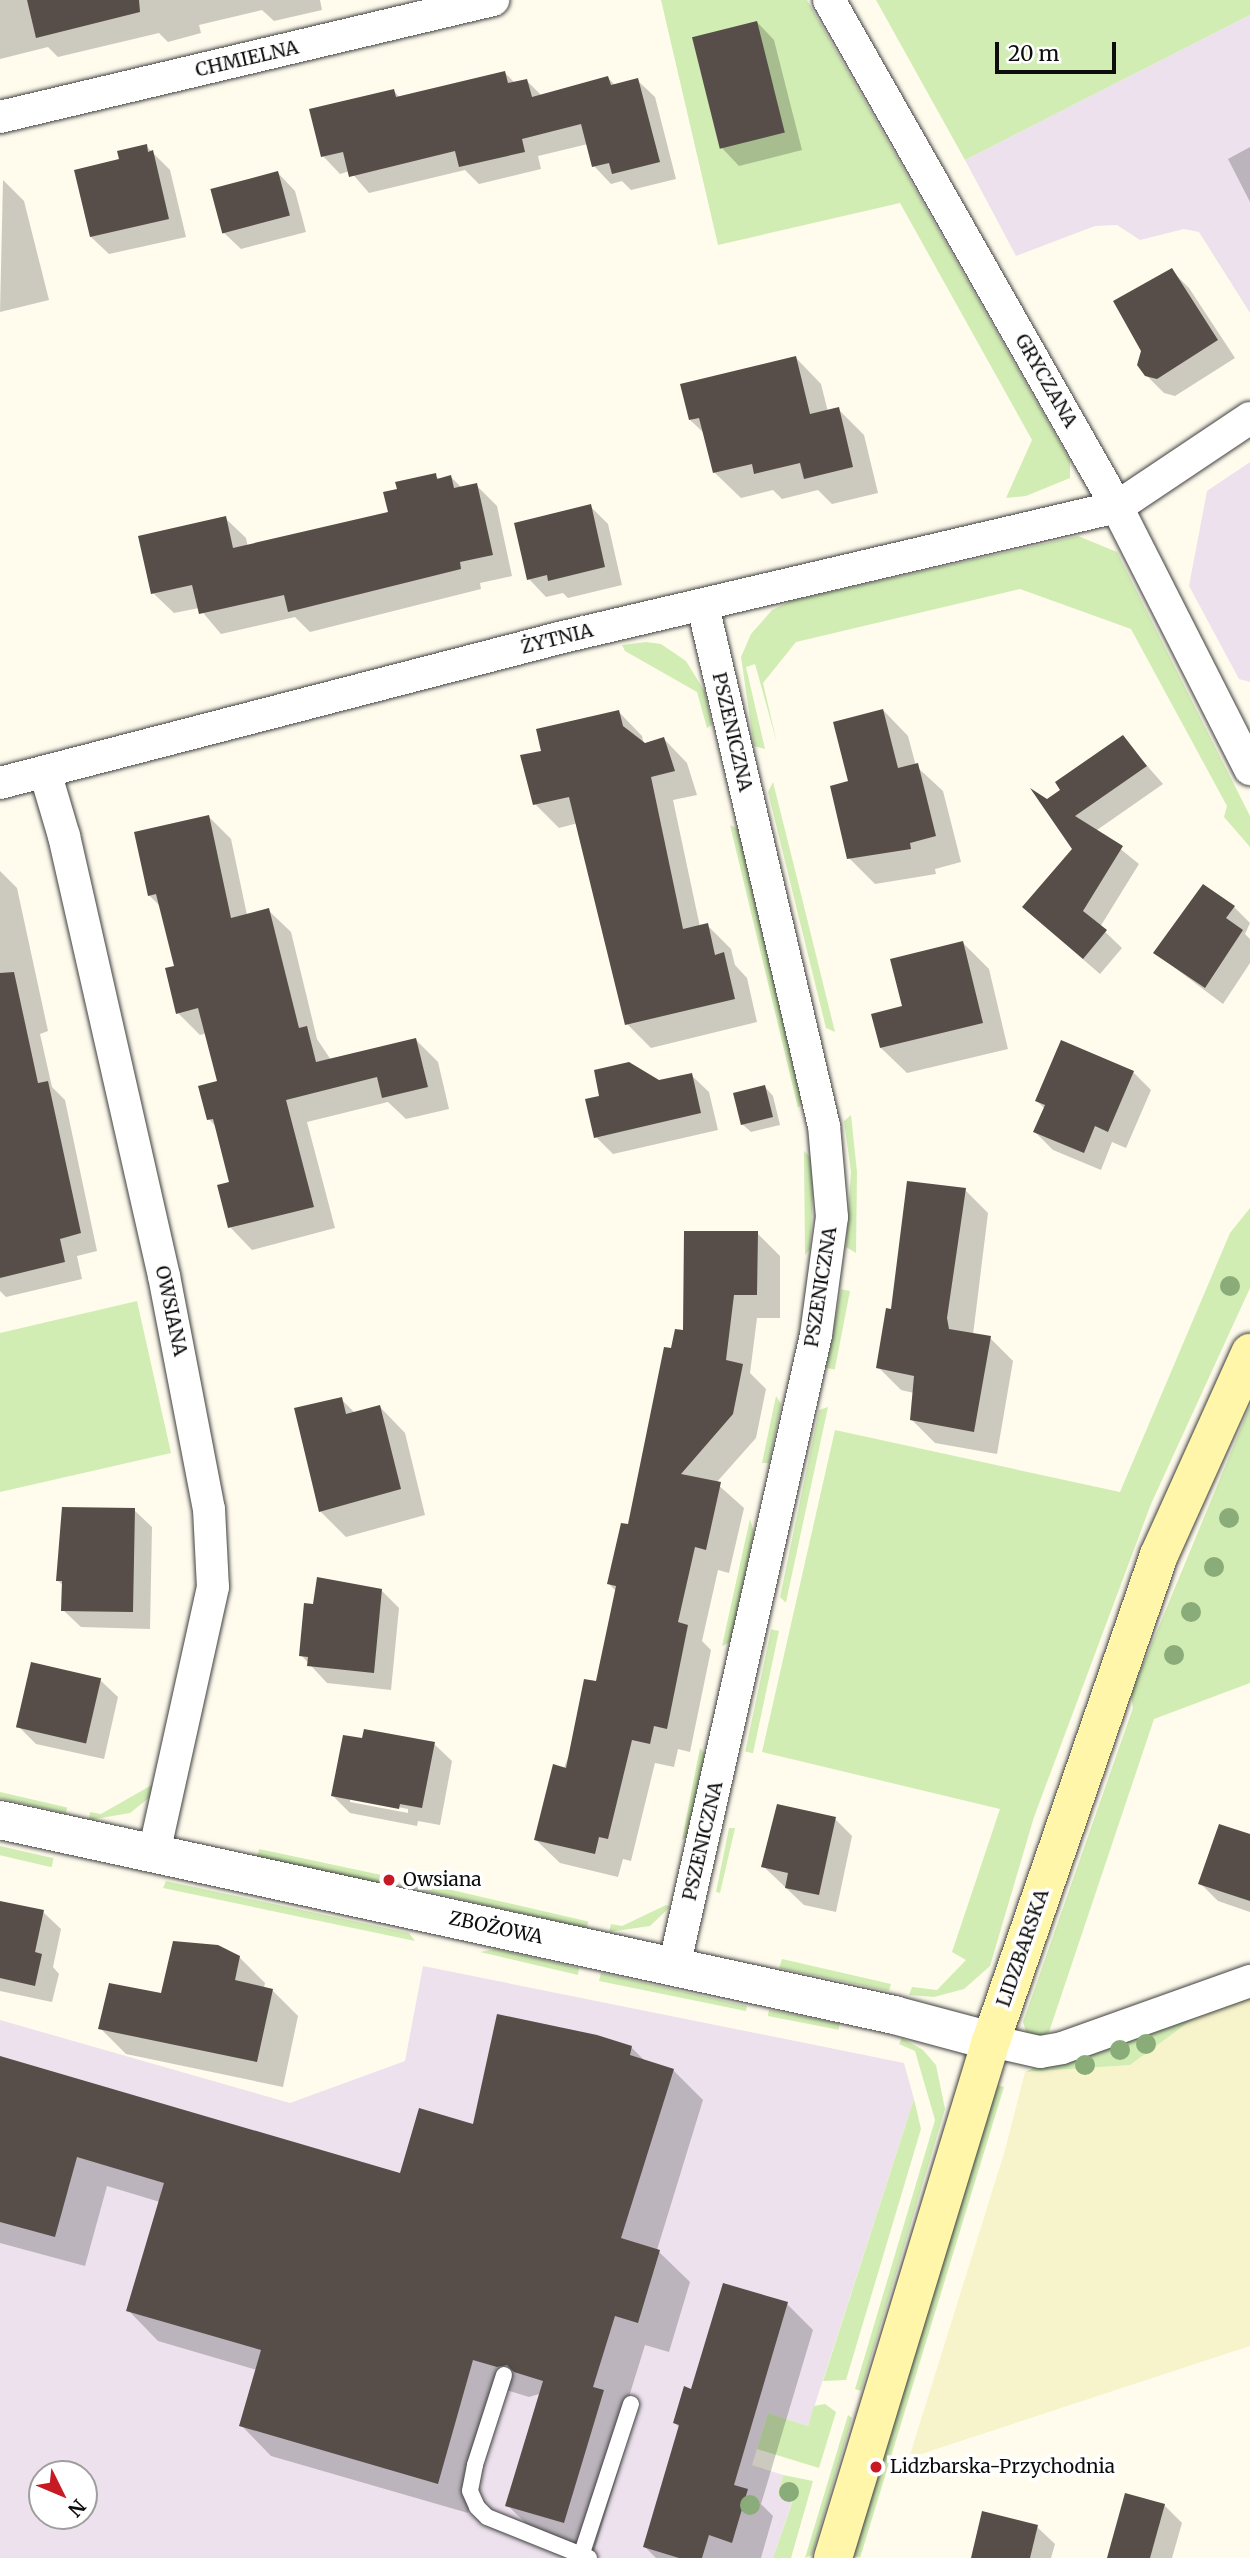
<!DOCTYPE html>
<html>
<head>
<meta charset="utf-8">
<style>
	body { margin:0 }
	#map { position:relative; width:1250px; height:2558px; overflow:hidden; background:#fffcee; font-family:Merriweather,serif }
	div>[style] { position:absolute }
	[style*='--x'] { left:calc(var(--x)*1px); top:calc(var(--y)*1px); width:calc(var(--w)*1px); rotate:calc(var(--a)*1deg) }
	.industrial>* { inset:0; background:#ece1ed }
	.farmland>* { inset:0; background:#f7f4cb }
	.green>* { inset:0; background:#d1edb4; transform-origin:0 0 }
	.shadow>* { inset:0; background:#0003 }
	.building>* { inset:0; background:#574e49; transform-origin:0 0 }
	.roads { filter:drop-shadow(0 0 2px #404040) drop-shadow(0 0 2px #404040) }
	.service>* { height:16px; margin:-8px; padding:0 8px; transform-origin:8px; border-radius:8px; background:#fff }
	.minor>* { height:32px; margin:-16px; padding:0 16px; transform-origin:16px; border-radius:16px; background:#fff }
	.tertiary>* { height:38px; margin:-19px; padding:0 19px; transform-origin:19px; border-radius:19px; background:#fff }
	.secondary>* { height:38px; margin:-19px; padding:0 19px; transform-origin:19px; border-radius:19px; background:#fff6a9 }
	.trees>* { width:20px; height:20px; margin:-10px; border-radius:50%; background:#89ac79 }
	.dots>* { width:19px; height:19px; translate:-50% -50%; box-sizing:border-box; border:4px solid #fff; border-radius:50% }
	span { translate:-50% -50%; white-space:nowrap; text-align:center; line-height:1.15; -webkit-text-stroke:7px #fff; paint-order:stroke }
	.street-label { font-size:19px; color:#0d0d0d }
	.poi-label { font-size:19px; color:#0d0d0d }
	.left { translate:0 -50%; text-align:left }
	.north { position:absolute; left:28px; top:2460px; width:70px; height:70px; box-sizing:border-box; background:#fff; border:2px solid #9e9e9e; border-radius:50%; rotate:133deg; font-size:19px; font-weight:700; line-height:28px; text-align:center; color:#0d0d0d }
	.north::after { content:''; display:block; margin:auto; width:24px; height:32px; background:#c81a22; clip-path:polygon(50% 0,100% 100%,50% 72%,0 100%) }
	.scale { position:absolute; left:995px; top:42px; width:121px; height:32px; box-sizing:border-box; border:4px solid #0d0d0d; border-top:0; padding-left:9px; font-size:21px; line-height:24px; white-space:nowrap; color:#0d0d0d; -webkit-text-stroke:5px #fff; paint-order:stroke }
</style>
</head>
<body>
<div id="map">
	<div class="industrial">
		<div style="clip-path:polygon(1250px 15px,1250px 313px,1199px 232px,1184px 229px,1140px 240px,1117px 225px,1095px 226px,1016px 256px,965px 160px)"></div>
		<div style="clip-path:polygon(1250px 462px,1250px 682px,1239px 679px,1189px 586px,1207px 491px)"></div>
		<div style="clip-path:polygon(evenodd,423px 1966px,904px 2063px,914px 2099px,808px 2426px,768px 2413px,752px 2465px,783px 2475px,778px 2495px,793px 2499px,773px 2558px,0 2558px,0 2020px,290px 2103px,405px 2061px,423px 1966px,42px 2474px,84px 2474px,84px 2516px,42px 2516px,42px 2474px)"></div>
	</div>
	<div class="farmland">
		<div style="clip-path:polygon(1250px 1993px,1250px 2346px,909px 2458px,1005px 2150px,1025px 2072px,1130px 2065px,1193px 2019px)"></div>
	</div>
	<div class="green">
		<div style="clip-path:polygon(661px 0,807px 0,1070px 461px,1070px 478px,1026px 496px,1006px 498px,1032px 440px,900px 203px,718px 245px)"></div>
		<div style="clip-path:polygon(876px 0,1250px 0,1250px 15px,965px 160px)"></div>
		<div style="clip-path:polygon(1078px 536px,1117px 552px,1250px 816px,1250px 847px,1224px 817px,1227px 806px,1131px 629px,1020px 589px,796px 642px,763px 683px,777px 743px,755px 664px,746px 667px,765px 749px,754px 746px,741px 657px,751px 634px,772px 610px,791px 601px)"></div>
		<div style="clip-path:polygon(646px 642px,661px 644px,686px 661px,705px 692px,712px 725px,707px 728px,697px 692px,625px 651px,622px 645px)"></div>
		<div style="clip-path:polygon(773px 782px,797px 878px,835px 1032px,826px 1028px,768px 792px)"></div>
		<div style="clip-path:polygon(730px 825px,739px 829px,765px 934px,805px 1101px,798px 1108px)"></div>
		<div style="clip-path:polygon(851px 1115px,857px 1172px,856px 1253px,846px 1247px,851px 1172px,844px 1121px)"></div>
		<div style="clip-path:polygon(804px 1151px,811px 1158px,813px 1192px,810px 1249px,805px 1255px)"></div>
		<div style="clip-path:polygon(1250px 1208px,1250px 1288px,1151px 1504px,1034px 1817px,990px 1966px,964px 1989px,934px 1997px,909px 1995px,912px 1987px,937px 1990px,966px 1960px,952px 1952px,1000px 1809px,762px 1752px,835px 1430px,1120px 1492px,1230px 1233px)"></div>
		<div style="left:850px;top:1291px;width:80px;height:9px;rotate:101deg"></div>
		<div style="clip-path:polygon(137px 1301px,171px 1453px,0 1492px,0 1333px)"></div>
		<div style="clip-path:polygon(776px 1396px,781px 1404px,769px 1463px,762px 1463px)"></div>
		<div style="clip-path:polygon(1250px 1406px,1250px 1683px,1154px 1719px,1049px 2032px,1039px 2038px,1027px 2035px,1023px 2022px,1133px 1708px,1131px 1694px)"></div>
		<div style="clip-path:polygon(828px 1407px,786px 1602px,785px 1602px,780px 1597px,819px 1410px)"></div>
		<div style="clip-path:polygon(750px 1519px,754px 1532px,731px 1642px,722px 1646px)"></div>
		<div style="left:779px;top:1631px;width:125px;height:8px;rotate:102deg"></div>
		<div style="clip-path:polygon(700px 1748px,705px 1754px,688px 1836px,682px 1840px)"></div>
		<div style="clip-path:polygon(157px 1782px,150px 1797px,130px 1813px,89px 1820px,90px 1812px,101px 1814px)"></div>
		<div style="left:0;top:1792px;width:69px;height:6px;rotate:13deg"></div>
		<div style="clip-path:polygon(729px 1828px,735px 1828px,720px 1893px,716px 1892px)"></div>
		<div style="left:0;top:1846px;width:55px;height:9px;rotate:13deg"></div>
		<div style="left:259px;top:1849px;width:124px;height:9px;rotate:12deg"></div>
		<div style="left:404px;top:1879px;width:189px;height:7px;rotate:13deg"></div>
		<div style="clip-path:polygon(166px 1881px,409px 1933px,415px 1941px,163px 1888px)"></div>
		<div style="clip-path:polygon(666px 1905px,670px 1907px,650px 1926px,609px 1932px,611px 1924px,622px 1926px)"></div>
		<div style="clip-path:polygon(495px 1949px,579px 1968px,578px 1975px,480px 1952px)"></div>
		<div style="clip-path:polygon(782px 1959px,891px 1984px,889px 1991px,779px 1968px)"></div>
		<div style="clip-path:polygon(601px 1973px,747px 2006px,746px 2011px,599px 1981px)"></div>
		<div style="clip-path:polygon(1231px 1999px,1193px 2019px,1130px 2065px,1025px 2072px,1098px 2040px)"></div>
		<div style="left:769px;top:2010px;width:72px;height:6px;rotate:11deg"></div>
		<div style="clip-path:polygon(902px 2038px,923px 2050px,936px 2065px,945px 2109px,861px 2391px,855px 2389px,935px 2120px,915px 2051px,899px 2044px)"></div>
		<div style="left:1004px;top:2087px;width:492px;height:8px;rotate:107deg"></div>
		<div style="clip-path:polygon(914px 2099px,921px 2129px,846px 2380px,823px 2381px)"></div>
		<div style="clip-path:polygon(825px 2404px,836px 2412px,819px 2468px,757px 2449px,768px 2413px,808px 2426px,814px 2406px)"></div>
		<div style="clip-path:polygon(848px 2415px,852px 2418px,812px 2555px,805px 2558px)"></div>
		<div style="clip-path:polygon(783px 2475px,813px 2481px,791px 2558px,773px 2558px,793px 2500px,778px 2495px)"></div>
	</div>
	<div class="shadow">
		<div style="clip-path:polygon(0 0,320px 0,322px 10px,274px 21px,262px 10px,199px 25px,201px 33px,168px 42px,159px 33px,58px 57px,48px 47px,0 59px)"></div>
		<div style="clip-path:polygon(757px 22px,774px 40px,802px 150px,739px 166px,722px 148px)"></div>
		<div style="clip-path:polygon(505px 73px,515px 83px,527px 81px,542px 96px,608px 78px,616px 86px,637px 80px,655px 97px,676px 179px,631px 190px,622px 181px,611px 184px,594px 166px,588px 144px,538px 156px,541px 169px,479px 184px,465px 170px,369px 193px,350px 171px,340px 174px,323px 156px,394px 91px,400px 98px)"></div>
		<div style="clip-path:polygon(146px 146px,170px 170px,186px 237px,109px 254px,91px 237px,121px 161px)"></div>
		<div style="clip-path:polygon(1250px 147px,1250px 202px,1228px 159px)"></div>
		<div style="clip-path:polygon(278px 173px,295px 191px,306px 232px,241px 249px,223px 232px)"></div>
		<div style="clip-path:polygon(3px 180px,24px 201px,49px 300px,0 312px)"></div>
		<div style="clip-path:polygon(1171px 270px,1189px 288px,1235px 358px,1175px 396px,1164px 393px,1146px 375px)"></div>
		<div style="clip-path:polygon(796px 358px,821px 384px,828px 412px,838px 409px,864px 435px,878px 493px,832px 504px,818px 490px,782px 499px,773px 490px,741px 498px,715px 473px,705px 434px,690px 420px)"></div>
		<div style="clip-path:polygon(435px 475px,440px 480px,451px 477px,462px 488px,476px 485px,497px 506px,512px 576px,480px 583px,481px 589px,310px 632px,295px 617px,221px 634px,199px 608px,174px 613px,153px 593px,225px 518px,246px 538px,248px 547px,390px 514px,399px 490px)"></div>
		<div style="clip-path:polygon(590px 506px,608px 524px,622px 585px,568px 598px,563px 593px,546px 597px,529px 579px)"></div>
		<div style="clip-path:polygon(883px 710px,908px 736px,916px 766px,943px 791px,961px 862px,935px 869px,936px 874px,875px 884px,849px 858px,850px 782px)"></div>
		<div style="clip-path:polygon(619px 712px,642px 736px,644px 745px,664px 739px,687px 763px,697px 795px,673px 800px,700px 927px,707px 925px,731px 949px,735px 965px,747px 978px,757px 1022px,651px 1048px,627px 1024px,578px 823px,559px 828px,535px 804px,543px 752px)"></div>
		<div style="clip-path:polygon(1122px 737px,1163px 784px,1097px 830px,1139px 864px,1100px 927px,1122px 948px,1100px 974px,1041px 923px,1074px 849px,1047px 801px)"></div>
		<div style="clip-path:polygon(209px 817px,231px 839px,247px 915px,268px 910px,291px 932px,317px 1039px,331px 1060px,416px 1040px,438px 1062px,449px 1109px,406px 1119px,388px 1102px,307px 1122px,335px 1228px,252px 1250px,230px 1227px,232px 1183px,217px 1128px,209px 1119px,219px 1082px,207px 1033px,200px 1035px,178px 1013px,176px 967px,161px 907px,149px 895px)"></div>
		<div style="clip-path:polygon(0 871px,17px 888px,48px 1031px,40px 1034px,52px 1087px,65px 1100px,97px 1251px,77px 1256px,82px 1279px,6px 1297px,0 1291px)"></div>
		<div style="clip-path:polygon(1234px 907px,1250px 923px,1245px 934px,1250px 939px,1250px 963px,1223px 1004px,1155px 953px)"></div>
		<div style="clip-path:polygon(963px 943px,989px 969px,1008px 1049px,907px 1073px,881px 1048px,904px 1007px)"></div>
		<div style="clip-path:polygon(1133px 1072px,1151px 1090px,1126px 1148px,1112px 1142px,1101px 1170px,1053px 1150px,1035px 1132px,1045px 1109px,1037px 1101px)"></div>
		<div style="clip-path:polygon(691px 1075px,709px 1092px,718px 1130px,613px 1154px,596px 1137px)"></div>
		<div style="clip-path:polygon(765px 1087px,773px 1096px,780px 1125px,751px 1132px,742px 1124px)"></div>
		<div style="clip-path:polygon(965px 1190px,988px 1213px,973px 1335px,990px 1338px,1013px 1361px,997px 1454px,935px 1443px,912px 1420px,914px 1393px,901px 1390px,878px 1367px,893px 1311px)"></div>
		<div style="clip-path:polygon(757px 1233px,780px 1256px,780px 1318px,757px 1318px,750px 1373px,766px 1389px,756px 1438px,716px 1483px,744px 1508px,729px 1573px,718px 1570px,702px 1641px,711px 1650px,690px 1752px,678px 1749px,674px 1767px,655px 1763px,631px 1861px,623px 1859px,618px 1877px,560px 1863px,536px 1840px,597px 1683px,617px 1592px,609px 1584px,630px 1526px,672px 1350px)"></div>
		<div style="clip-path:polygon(341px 1399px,355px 1413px,380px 1407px,405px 1433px,425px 1515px,346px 1537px,320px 1511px)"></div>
		<div style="clip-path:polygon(134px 1510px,152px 1527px,150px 1629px,81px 1627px,63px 1610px,64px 1586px,58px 1581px)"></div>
		<div style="clip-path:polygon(382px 1591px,399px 1608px,391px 1690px,327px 1683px,301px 1655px,315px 1606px)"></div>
		<div style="clip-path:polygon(100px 1680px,118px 1697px,104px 1759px,36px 1744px,18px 1726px)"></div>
		<div style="clip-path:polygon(evenodd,434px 1744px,452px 1761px,440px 1825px,418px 1821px,417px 1826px,350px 1813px,333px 1796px,434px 1744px,350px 1798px,408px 1809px,408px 1813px,350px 1802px,350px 1798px)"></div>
		<div style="clip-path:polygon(835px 1819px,852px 1836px,836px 1912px,804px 1905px,763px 1866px)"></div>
		<div style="clip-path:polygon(1250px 1836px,1250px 1912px,1218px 1901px,1200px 1883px)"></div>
		<div style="clip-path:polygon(0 1903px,43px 1912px,61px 1929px,53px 1967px,59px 1974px,52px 2002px,0 1991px)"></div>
		<div style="clip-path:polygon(239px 1957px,265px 1983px,264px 1988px,272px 1990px,298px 2016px,283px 2087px,126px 2054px,100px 2028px)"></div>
		<div style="clip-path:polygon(631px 2047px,645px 2061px,673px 2070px,703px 2100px,657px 2250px,690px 2282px,669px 2352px,645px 2345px,624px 2413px,633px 2422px,594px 2552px,538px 2535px,507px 2505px,539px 2394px,529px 2397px,503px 2389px,468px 2513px,271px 2456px,241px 2425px,257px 2370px,158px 2341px,128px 2310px,160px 2202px,107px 2186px,85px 2266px,0 2243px,0 2059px,401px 2175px,474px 2126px)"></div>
		<div style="clip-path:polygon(787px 2304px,813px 2330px,761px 2504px,773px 2516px,761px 2558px,656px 2558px,645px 2547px,680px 2428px,675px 2423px,692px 2391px)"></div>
		<div style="clip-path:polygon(1164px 2505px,1182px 2523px,1172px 2558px,1109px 2558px)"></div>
		<div style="clip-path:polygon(1037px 2527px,1055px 2544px,1051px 2558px,972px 2558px)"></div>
	</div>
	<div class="building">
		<div style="clip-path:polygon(27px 0,139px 0,140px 12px,36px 38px)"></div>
		<div style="left:757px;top:21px;width:115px;height:67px;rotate:76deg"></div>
		<div style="clip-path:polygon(505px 71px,508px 83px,527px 79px,532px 97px,608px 76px,611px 85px,638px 78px,660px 162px,612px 174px,609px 163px,592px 167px,581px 124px,522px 139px,525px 152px,459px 167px,455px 151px,349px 177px,343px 152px,321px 157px,309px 109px,394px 89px,396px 97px)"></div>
		<div style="clip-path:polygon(147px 144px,148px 152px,153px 150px,169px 219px,90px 237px,74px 170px,119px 159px,117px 151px)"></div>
		<div style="left:278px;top:171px;width:46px;height:70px;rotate:75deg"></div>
		<div style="clip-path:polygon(1172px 268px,1218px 340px,1157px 379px,1145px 376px,1137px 365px,1141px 351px,1113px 301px)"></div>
		<div style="clip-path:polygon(796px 356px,810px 414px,839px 407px,853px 467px,804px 479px,800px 463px,754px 474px,752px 464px,713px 473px,699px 418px,689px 420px,680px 384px)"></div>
		<div style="clip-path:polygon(436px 473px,437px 479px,451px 475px,454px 488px,477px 483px,493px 555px,460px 562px,461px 569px,288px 612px,284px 595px,199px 614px,192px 585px,151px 594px,138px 536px,226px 516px,233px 548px,388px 512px,383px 492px,397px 489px,395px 482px)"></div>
		<div style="clip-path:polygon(591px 504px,605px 567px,548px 581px,547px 575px,527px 580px,514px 523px)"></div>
		<div style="clip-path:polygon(883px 709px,898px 768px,918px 763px,936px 836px,910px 843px,911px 849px,847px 859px,830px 786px,848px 781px,833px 722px)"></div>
		<div style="clip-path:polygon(619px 710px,623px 726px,645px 743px,664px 737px,675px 771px,651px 777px,683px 929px,708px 923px,715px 955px,724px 952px,735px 999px,625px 1025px,569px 797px,533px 805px,520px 755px,541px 751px,536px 729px)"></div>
		<div style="clip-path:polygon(1123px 735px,1147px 766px,1075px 816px,1123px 846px,1083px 911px,1107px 930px,1083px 959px,1022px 907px,1072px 849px,1030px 788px,1047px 799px,1060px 790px,1055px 782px)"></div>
		<div style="clip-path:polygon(209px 815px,231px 918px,269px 908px,299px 1028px,307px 1026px,316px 1062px,416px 1038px,428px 1087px,382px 1098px,377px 1077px,286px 1100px,314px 1207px,228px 1228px,217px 1185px,229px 1182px,213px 1119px,207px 1120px,198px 1086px,217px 1081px,198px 1008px,176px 1014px,165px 968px,174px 966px,156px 894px,148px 896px,134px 832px)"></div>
		<div style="clip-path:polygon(1203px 884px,1235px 906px,1226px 918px,1243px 930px,1205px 988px,1153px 953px)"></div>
		<div style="clip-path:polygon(963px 941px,983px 1023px,880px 1048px,871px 1014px,902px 1006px,890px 959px)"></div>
		<div style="clip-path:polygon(14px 972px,38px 1083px,48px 1081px,81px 1233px,60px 1239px,65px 1262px,0 1278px,0 973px)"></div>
		<div style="clip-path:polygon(1061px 1040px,1134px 1071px,1108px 1132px,1095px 1126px,1084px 1153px,1033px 1132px,1045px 1105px,1035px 1101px)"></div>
		<div style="clip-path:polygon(629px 1062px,659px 1080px,692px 1073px,701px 1113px,594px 1138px,585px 1099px,599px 1096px,594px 1070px)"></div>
		<div style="left:765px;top:1085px;width:33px;height:33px;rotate:76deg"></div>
		<div style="clip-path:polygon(907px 1181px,966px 1188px,947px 1318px,949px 1329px,991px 1336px,974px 1432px,910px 1420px,914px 1376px,876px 1368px,886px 1308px,891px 1309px)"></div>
		<div style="clip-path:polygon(684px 1231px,758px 1231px,757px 1295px,734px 1295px,726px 1360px,743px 1364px,733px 1414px,681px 1474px,721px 1482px,706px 1550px,695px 1547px,678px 1622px,688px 1625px,667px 1729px,654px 1726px,650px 1744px,632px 1740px,608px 1839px,599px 1837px,595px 1854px,534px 1840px,553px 1764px,566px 1768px,584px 1679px,596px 1681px,616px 1586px,607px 1584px,621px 1523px,628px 1524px,664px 1347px,671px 1348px,675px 1329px,683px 1330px)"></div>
		<div style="clip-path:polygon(342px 1397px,346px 1414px,380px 1405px,401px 1489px,319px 1512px,294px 1408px)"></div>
		<div style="clip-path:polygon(62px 1507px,135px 1508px,133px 1612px,61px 1611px,62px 1581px,56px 1581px)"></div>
		<div style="clip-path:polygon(317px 1577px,382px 1589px,374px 1673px,307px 1666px,308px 1657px,299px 1656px,304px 1603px,313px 1604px)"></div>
		<div style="left:31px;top:1662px;width:72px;height:67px;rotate:13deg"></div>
		<div style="clip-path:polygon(364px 1729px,435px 1742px,422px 1808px,400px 1804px,399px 1809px,331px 1796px,343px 1735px,362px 1738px)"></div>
		<div style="clip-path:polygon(777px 1804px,836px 1817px,819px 1895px,785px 1888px,788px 1873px,761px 1867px)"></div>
		<div style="clip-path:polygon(1219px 1824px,1250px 1834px,1250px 1901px,1198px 1884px)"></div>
		<div style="clip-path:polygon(0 1901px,44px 1910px,35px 1952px,42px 1954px,35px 1986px,0 1978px)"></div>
		<div style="clip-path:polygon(173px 1941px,218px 1945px,240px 1956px,235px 1980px,273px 1989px,257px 2062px,98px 2029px,109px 1983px,161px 1993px)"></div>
		<div style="clip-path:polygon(497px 2014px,597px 2035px,632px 2046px,630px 2055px,674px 2069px,621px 2238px,660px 2250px,638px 2323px,615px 2316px,593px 2387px,604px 2390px,564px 2523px,505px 2506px,543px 2381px,514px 2372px,507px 2365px,497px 2367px,473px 2360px,438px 2484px,239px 2426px,261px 2350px,126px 2311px,164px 2183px,77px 2157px,55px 2237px,0 2222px,0 2056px,400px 2173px,419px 2108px,473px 2124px)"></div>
		<div style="clip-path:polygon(723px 2283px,788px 2302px,734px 2485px,748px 2489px,732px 2543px,709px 2535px,702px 2558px,679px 2558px,643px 2547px,679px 2425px,673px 2423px,684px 2386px,691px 2389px)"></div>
		<div style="clip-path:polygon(1125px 2493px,1165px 2504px,1150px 2558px,1107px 2558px)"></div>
		<div style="clip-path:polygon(982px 2511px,1038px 2525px,1030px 2558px,971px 2558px)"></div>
	</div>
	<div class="roads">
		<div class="service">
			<div style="--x:504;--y:2375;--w:95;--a:107.9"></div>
			<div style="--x:475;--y:2465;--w:26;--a:101"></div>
			<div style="--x:470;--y:2491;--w:17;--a:66"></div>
			<div style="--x:477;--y:2507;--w:14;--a:45"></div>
			<div style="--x:487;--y:2517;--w:110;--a:21.9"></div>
			<div style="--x:581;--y:2556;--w:160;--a:-71.8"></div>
		</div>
		<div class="minor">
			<div style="--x:829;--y:0;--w:583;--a:60.4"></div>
			<div style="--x:1117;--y:507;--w:294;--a:63.1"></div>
			<div style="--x:0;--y:117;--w:507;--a:-13.35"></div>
			<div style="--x:45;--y:772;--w:67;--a:73.5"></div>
			<div style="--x:64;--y:836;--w:451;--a:77.2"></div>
			<div style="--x:164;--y:1276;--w:237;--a:79.1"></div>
			<div style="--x:209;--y:1509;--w:78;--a:87.1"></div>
			<div style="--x:213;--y:1587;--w:273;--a:102.5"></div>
			<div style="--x:0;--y:783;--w:582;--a:-14.54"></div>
			<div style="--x:563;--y:637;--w:569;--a:-13.21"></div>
			<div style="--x:1117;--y:507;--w:160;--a:-33.8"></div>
			<div style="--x:674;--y:1967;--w:648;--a:-77.34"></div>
			<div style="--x:816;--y:1335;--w:119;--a:-82.3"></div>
			<div style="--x:832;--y:1217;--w:91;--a:-95"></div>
			<div style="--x:824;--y:1126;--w:534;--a:-103.1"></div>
			<div style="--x:991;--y:2041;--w:50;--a:12.7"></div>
			<div style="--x:1040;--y:2052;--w:22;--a:-10"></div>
			<div style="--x:1062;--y:2048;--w:200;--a:-19.6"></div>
		</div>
		<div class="tertiary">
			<div style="--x:0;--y:1820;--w:915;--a:12.3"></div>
			<div style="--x:894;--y:2015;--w:100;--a:15"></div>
		</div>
		<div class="secondary">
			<div style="--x:833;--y:2558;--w:541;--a:-73.01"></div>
			<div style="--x:991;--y:2041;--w:514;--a:-70.93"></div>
			<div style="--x:1159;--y:1555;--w:222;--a:-65.7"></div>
		</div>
	</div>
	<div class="trees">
		<div style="left:1230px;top:1286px"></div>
		<div style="left:1229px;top:1518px"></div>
		<div style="left:1214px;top:1567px"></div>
		<div style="left:1191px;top:1612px"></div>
		<div style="left:1174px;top:1655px"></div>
		<div style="left:1146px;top:2044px"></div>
		<div style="left:1120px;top:2050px"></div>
		<div style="left:1085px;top:2065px"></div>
		<div style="left:789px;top:2492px"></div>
		<div style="left:750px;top:2505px"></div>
	</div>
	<div class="dots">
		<div style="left:389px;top:1880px;background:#c81a22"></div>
		<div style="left:876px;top:2467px;background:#c81a22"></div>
	</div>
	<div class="street-label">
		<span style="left:247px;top:59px;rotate:-13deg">CHMIELNA</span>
		<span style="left:1046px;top:381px;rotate:60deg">GRYCZANA</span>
		<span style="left:557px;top:639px;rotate:-14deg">ŻYTNIA</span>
		<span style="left:732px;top:732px;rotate:77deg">PSZENICZNA</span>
		<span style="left:821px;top:1287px;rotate:-81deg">PSZENICZNA</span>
		<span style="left:171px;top:1311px;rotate:78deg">OWSIANA</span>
		<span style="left:703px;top:1841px;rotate:-77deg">PSZENICZNA</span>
		<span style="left:496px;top:1928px;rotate:12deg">ZBOŻOWA</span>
		<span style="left:1023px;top:1948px;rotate:-71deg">LIDZBARSKA</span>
	</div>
	<div class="poi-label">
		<span class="left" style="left:403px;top:1880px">Owsiana</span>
		<span class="left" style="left:890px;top:2467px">Lidzbarska-Przychodnia</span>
	</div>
	<div class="north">N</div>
	<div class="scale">20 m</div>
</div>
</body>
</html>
